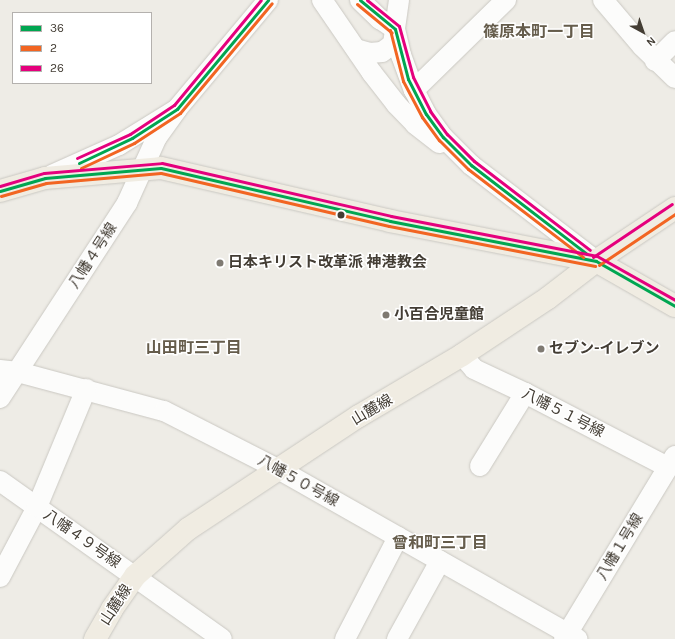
<!DOCTYPE html>
<html>
<head>
<meta charset="utf-8">
<style>
	body { margin:0 }
	#map { position:relative; width:675px; height:639px; overflow:hidden; background:#eeece6; font-family:Karla,"Noto Sans JP",sans-serif }
	div>[style] { position:absolute }
	[style*='--x'] { left:calc(var(--x)*1px); top:calc(var(--y)*1px); width:calc(var(--w)*1px); rotate:calc(var(--a)*1deg) }
	.roads { filter:drop-shadow(0 0 1px #cac8c2) drop-shadow(0 0 1px #cac8c2) }
	.minor>* { height:20px; margin:-10px; padding:0 10px; transform-origin:10px; border-radius:10px; background:#fcfcfb }
	.major>* { height:22px; margin:-11px; padding:0 11px; transform-origin:11px; border-radius:11px; background:#f0ece2 }
	.bus-1>* { height:3px; margin:-1.5px; padding:0 1.5px; transform-origin:1.5px; border-radius:1.5px; background:#00a651 }
	.bus-2>* { height:3px; margin:-1.5px; padding:0 1.5px; transform-origin:1.5px; border-radius:1.5px; background:#f26522 }
	.bus-3>* { height:3px; margin:-1.5px; padding:0 1.5px; transform-origin:1.5px; border-radius:1.5px; background:#e5007d }
	.dots>* { width:11px; height:11px; translate:-50% -50%; box-sizing:border-box; border:2px solid #fff; border-radius:50% }
	span { translate:-50% -50%; white-space:nowrap; text-align:center; line-height:1.15; -webkit-text-stroke:3px #fff; paint-order:stroke }
	.street-label { font-size:15px; color:#433d34 }
	.poi-label { font-size:15px; color:#433d34; font-weight:700 }
	.left { translate:0 -50%; text-align:left }
	.neighbourhood-label { font-size:16px; color:#655c4b; font-weight:700 }
	.legend { position:absolute; left:12px; top:12px; width:140px; height:72px; box-sizing:border-box; background:#fff; border:1px solid #b4b1ae; margin:0; padding:5px 7px; list-style:none; font-size:12px; color:#433d34 }
	.legend li { display:flex; align-items:center; gap:8px; height:20px }
	.legend b { width:20px; border:1px solid #b4b1ae }
	.north { position:absolute; left:623px; top:12px; width:40px; height:40px; -webkit-text-stroke:3px #fff; paint-order:stroke; rotate:140deg; font-size:11px; font-weight:700; line-height:16px; text-align:center; color:#433d34 }
	.north::after { content:''; display:block; margin:auto; width:14px; height:18px; background:#433d34; clip-path:polygon(50% 0,100% 100%,50% 72%,0 100%) }
</style>
</head>
<body>
<div id="map">
	<div class="roads">
		<div class="minor">
			<div style="--x:322;--y:0;--w:88;--a:55.6"></div>
			<div style="--x:372;--y:73;--w:39;--a:52"></div>
			<div style="--x:396;--y:104;--w:28;--a:46"></div>
			<div style="--x:415;--y:124;--w:31;--a:38"></div>
			<div style="--x:360;--y:0;--w:28;--a:44"></div>
			<div style="--x:380;--y:19;--w:18;--a:34"></div>
			<div style="--x:399;--y:0;--w:29;--a:98"></div>
			<div style="--x:395;--y:29;--w:27;--a:77"></div>
			<div style="--x:401;--y:55;--w:37;--a:70"></div>
			<div style="--x:414;--y:90;--w:27;--a:63"></div>
			<div style="--x:426;--y:114;--w:29;--a:54"></div>
			<div style="--x:443;--y:137;--w:40;--a:45"></div>
			<div style="--x:471;--y:165;--w:158;--a:37.5"></div>
			<div style="--x:603;--y:0;--w:60;--a:49.7"></div>
			<div style="--x:642;--y:46;--w:46;--a:44.1"></div>
			<div style="--x:356;--y:49;--w:15;--a:16"></div>
			<div style="--x:370;--y:53;--w:12;--a:-5"></div>
			<div style="--x:382;--y:52;--w:14;--a:-36"></div>
			<div style="--x:393;--y:44;--w:15;--a:-82"></div>
			<div style="--x:655;--y:61;--w:28;--a:-45"></div>
			<div style="--x:414;--y:90;--w:129;--a:-44.4"></div>
			<div style="--x:52;--y:175;--w:73;--a:-24.1"></div>
			<div style="--x:119;--y:145;--w:68;--a:-31.8"></div>
			<div style="--x:177;--y:109;--w:142;--a:-50.1"></div>
			<div style="--x:462;--y:355;--w:18;--a:49"></div>
			<div style="--x:474;--y:369;--w:56;--a:25.2"></div>
			<div style="--x:525;--y:393;--w:161;--a:27.4"></div>
			<div style="--x:0;--y:370;--w:18;--a:6"></div>
			<div style="--x:18;--y:372;--w:151;--a:15"></div>
			<div style="--x:164;--y:411;--w:130;--a:27"></div>
			<div style="--x:280;--y:470;--w:342;--a:29.6"></div>
			<div style="--x:0;--y:398;--w:233;--a:-56.9"></div>
			<div style="--x:127;--y:203;--w:72;--a:-65.6"></div>
			<div style="--x:157;--y:137;--w:34;--a:-54"></div>
			<div style="--x:480;--y:466;--w:86;--a:-58.3"></div>
			<div style="--x:0;--y:481;--w:272;--a:35.4"></div>
			<div style="--x:0;--y:577;--w:79;--a:-62.1"></div>
			<div style="--x:37;--y:507;--w:128;--a:-67.4"></div>
			<div style="--x:345;--y:639;--w:115;--a:-62.5"></div>
			<div style="--x:397;--y:639;--w:89;--a:-61.1"></div>
			<div style="--x:564;--y:639;--w:214;--a:-58.8"></div>
		</div>
		<div class="major">
			<div style="--x:0;--y:191;--w:47;--a:-16.1"></div>
			<div style="--x:45;--y:178;--w:116;--a:-4.9"></div>
			<div style="--x:161;--y:168;--w:235;--a:13"></div>
			<div style="--x:390;--y:221;--w:210;--a:11"></div>
			<div style="--x:596;--y:261;--w:91;--a:29.7"></div>
			<div style="--x:95;--y:639;--w:34;--a:-60"></div>
			<div style="--x:112;--y:609;--w:40;--a:-55.1"></div>
			<div style="--x:135;--y:576;--w:71;--a:-41.6"></div>
			<div style="--x:188;--y:529;--w:205;--a:-33.5"></div>
			<div style="--x:359;--y:416;--w:120;--a:-30.6"></div>
			<div style="--x:462;--y:355;--w:103;--a:-33.5"></div>
			<div style="--x:548;--y:298;--w:61;--a:-37.6"></div>
			<div style="--x:596;--y:261;--w:95;--a:-33.9"></div>
		</div>
	</div>
	<div class="bus-1">
		<div style="--x:360;--y:0;--w:45;--a:39.6"></div>
		<div style="--x:395;--y:29;--w:52;--a:75.4"></div>
		<div style="--x:408;--y:79;--w:39;--a:63"></div>
		<div style="--x:426;--y:114;--w:29;--a:54"></div>
		<div style="--x:443;--y:137;--w:40;--a:45"></div>
		<div style="--x:471;--y:165;--w:146;--a:37.5"></div>
		<div style="--x:79;--y:163;--w:59;--a:-25.3"></div>
		<div style="--x:132;--y:138;--w:54;--a:-32.8"></div>
		<div style="--x:177;--y:109;--w:142;--a:-50.1"></div>
		<div style="--x:0;--y:191;--w:47;--a:-16.1"></div>
		<div style="--x:45;--y:178;--w:116;--a:-4.9"></div>
		<div style="--x:161;--y:168;--w:235;--a:13"></div>
		<div style="--x:390;--y:221;--w:210;--a:11"></div>
		<div style="--x:596;--y:261;--w:91;--a:29.7"></div>
	</div>
	<div class="bus-2">
		<div style="--x:357;--y:4;--w:45;--a:39.6"></div>
		<div style="--x:390;--y:30;--w:53;--a:75.7"></div>
		<div style="--x:403;--y:81;--w:41;--a:62.2"></div>
		<div style="--x:422;--y:117;--w:29;--a:54"></div>
		<div style="--x:439;--y:140;--w:41;--a:45"></div>
		<div style="--x:468;--y:169;--w:145;--a:37.4"></div>
		<div style="--x:81;--y:168;--w:59;--a:-25.3"></div>
		<div style="--x:134;--y:143;--w:55;--a:-33.1"></div>
		<div style="--x:180;--y:113;--w:143;--a:-50.1"></div>
		<div style="--x:1;--y:196;--w:47;--a:-16.1"></div>
		<div style="--x:46;--y:183;--w:115;--a:-5"></div>
		<div style="--x:161;--y:173;--w:234;--a:13.1"></div>
		<div style="--x:389;--y:226;--w:210;--a:11"></div>
		<div style="--x:599;--y:265;--w:92;--a:-33.9"></div>
	</div>
	<div class="bus-3">
		<div style="--x:367;--y:0;--w:41;--a:39.1"></div>
		<div style="--x:399;--y:26;--w:53;--a:74.6"></div>
		<div style="--x:413;--y:77;--w:38;--a:63"></div>
		<div style="--x:430;--y:111;--w:29;--a:54"></div>
		<div style="--x:447;--y:134;--w:38;--a:45"></div>
		<div style="--x:474;--y:161;--w:146;--a:37.5"></div>
		<div style="--x:77;--y:158;--w:58;--a:-24.4"></div>
		<div style="--x:130;--y:134;--w:53;--a:-33.4"></div>
		<div style="--x:174;--y:105;--w:136;--a:-50.4"></div>
		<div style="--x:0;--y:186;--w:46;--a:-16.5"></div>
		<div style="--x:44;--y:173;--w:118;--a:-4.8"></div>
		<div style="--x:162;--y:163;--w:235;--a:13"></div>
		<div style="--x:391;--y:216;--w:210;--a:11"></div>
		<div style="--x:597;--y:256;--w:90;--a:29.4"></div>
		<div style="--x:593;--y:257;--w:95;--a:-33.9"></div>
	</div>
	<div class="dots">
		<div style="left:341px;top:215px;background:#433d34"></div>
		<div style="left:220px;top:263px;background:#7f7a72"></div>
		<div style="left:386px;top:315px;background:#7f7a72"></div>
		<div style="left:541px;top:349px;background:#7f7a72"></div>
	</div>
	<div class="street-label">
		<span style="left:93px;top:256px;rotate:-57deg">八幡４号線</span>
		<span style="left:372px;top:410px;rotate:-31deg">山麓線</span>
		<span style="left:563px;top:413px;rotate:27deg">八幡５１号線</span>
		<span style="left:298px;top:481px;rotate:29deg">八幡５０号線</span>
		<span style="left:82px;top:539px;rotate:35deg">八幡４９号線</span>
		<span style="left:620px;top:547px;rotate:-59deg">八幡１号線</span>
		<span style="left:116px;top:605px;rotate:-57deg">山麓線</span>
	</div>
	<div class="poi-label">
		<span class="left" style="left:228px;top:263px">日本キリスト改革派 神港教会</span>
		<span class="left" style="left:394px;top:315px">小百合児童館</span>
		<span class="left" style="left:549px;top:349px">セブン-イレブン</span>
	</div>
	<div class="neighbourhood-label">
		<span style="left:539px;top:32px">篠原本町一丁目</span>
		<span style="left:194px;top:348px">山田町三丁目</span>
		<span style="left:440px;top:543px">曾和町三丁目</span>
	</div>
	<ul class="legend">
	<li><b style="height:5px;background:#00a651"></b>36</li>
	<li><b style="height:5px;background:#f26522"></b>2</li>
	<li><b style="height:5px;background:#e5007d"></b>26</li>
	</ul>
	<div class="north">N</div>
</div>
</body>
</html>
